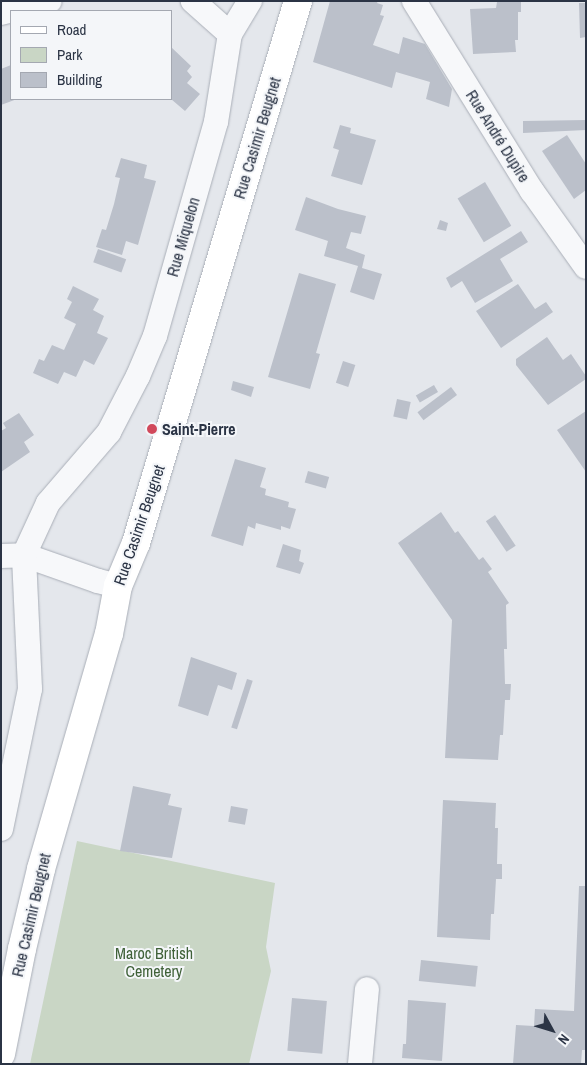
<!DOCTYPE html>
<html>
<head>
<meta charset="utf-8">
<style>
	body { margin:0 }
	#map { position:relative; width:587px; height:1065px; overflow:hidden; background:#e4e7ec; font-family:"Archivo Narrow",sans-serif }
	div>[style] { position:absolute }
	[style*='--x'] { left:calc(var(--x)*1px); top:calc(var(--y)*1px); width:calc(var(--w)*1px); rotate:calc(var(--a)*1deg) }
	.green>* { inset:0; background:#c9d6c5 }
	.building>* { inset:0; background:#bbc0ca; transform-origin:0 0 }
	.roads { filter:drop-shadow(0 0 1px #a9aeb7) drop-shadow(0 0 1px #a9aeb7) }
	.minor>* { height:24px; margin:-12px; padding:0 12px; transform-origin:12px; border-radius:12px; background:#f7f8fa }
	.secondary>* { height:28px; margin:-14px; padding:0 14px; transform-origin:14px; border-radius:14px; background:#fff }
	.dots>* { width:14px; height:14px; translate:-50% -50%; box-sizing:border-box; border:2px solid #f4f6f9; border-radius:50% }
	span { translate:-50% -50%; white-space:nowrap; text-align:center; line-height:1.15; -webkit-text-stroke:4px #f4f6f9; paint-order:stroke }
	.street-label { font-size:16px; color:#2b3445 }
	.poi-label { font-size:16px; color:#2b3445; font-weight:700 }
	.left { translate:0 -50%; text-align:left }
	.park-label { font-size:16px; color:#3f6138 }
	.frame { position:absolute; inset:0; border:2px solid #2b3445; pointer-events:none }
	.legend { position:absolute; left:10px; top:10px; width:162px; height:90px; box-sizing:border-box; background:#f4f6f9; border:1px solid #a4a8b1; margin:0; padding:6px 9px; list-style:none; font-size:15px; color:#2b3445 }
	.legend li { display:flex; align-items:center; gap:10px; height:25px }
	.legend b { width:25px; border:1px solid #a4a8b1 }
	.north { position:absolute; left:527px; top:1005px; width:50px; height:50px; -webkit-text-stroke:4px #f4f6f9; paint-order:stroke; rotate:129deg; font-size:14px; font-weight:700; line-height:20px; text-align:center; color:#2b3445 }
	.north::after { content:''; display:block; margin:auto; width:18px; height:22px; background:#2b3445; clip-path:polygon(50% 0,100% 100%,50% 72%,0 100%) }
</style>
</head>
<body>
<div id="map">
	<div class="green">
		<div style="clip-path:polygon(77px 841px,275px 883px,266px 947px,271px 971px,249px 1064px,30px 1064px)"></div>
	</div>
	<div class="building">
		<div style="clip-path:polygon(330px 1px,378px 1px,377px 3px,383px 5px,380px 15px,384px 16px,373px 45px,399px 54px,403px 37px,425px 44px,452px 89px,449px 107px,426px 99px,430px 82px,396px 72px,392px 88px,313px 62px)"></div>
		<div style="clip-path:polygon(509px 1px,521px 1px,521px 12px,518px 12px,518px 40px,515px 40px,516px 52px,473px 54px,470px 9px,496px 8px,497px 2px)"></div>
		<div style="clip-path:polygon(579px 3px,586px 3px,586px 37px,580px 38px)"></div>
		<div style="clip-path:polygon(171px 47px,191px 66px,187px 71px,192px 77px,187px 83px,200px 94px,185px 111px,171px 99px)"></div>
		<div style="clip-path:polygon(11px 65px,11px 99px,17px 99px,1px 105px,1px 69px)"></div>
		<div style="clip-path:polygon(586px 120px,586px 130px,523px 133px,523px 121px)"></div>
		<div style="clip-path:polygon(340px 125px,351px 128px,350px 133px,376px 140px,362px 185px,331px 176px,339px 150px,333px 148px)"></div>
		<div style="clip-path:polygon(567px 135px,586px 164px,586px 190px,574px 199px,542px 151px)"></div>
		<div style="clip-path:polygon(121px 158px,147px 165px,144px 178px,156px 181px,138px 245px,126px 241px,122px 255px,96px 247px,102px 229px,106px 230px,114px 204px,120px 178px,115px 177px)"></div>
		<div style="left:485px;top:182px;width:51px;height:32px;rotate:59deg"></div>
		<div style="clip-path:polygon(306px 197px,338px 209px,366px 216px,361px 234px,351px 232px,346px 248px,365px 255px,362px 268px,382px 274px,374px 300px,350px 292px,358px 266px,324px 256px,328px 241px,295px 230px)"></div>
		<div style="clip-path:polygon(440px 220px,448px 223px,446px 231px,437px 229px)"></div>
		<div style="clip-path:polygon(521px 231px,528px 242px,500px 259px,513px 281px,475px 303px,462px 281px,451px 288px,446px 278px)"></div>
		<div style="left:98px;top:249px;width:30px;height:14px;rotate:20deg"></div>
		<div style="clip-path:polygon(299px 273px,336px 284px,316px 353px,320px 354px,310px 389px,268px 377px)"></div>
		<div style="clip-path:polygon(518px 284px,535px 309px,546px 302px,553px 312px,501px 348px,476px 311px)"></div>
		<div style="clip-path:polygon(73px 286px,99px 299px,93px 310px,104px 316px,97px 333px,108px 338px,94px 365px,84px 360px,76px 377px,64px 372px,58px 384px,33px 373px,39px 359px,44px 361px,52px 345px,64px 350px,76px 324px,64px 318px,72px 302px,67px 299px)"></div>
		<div style="clip-path:polygon(547px 337px,563px 360px,571px 354px,586px 376px,586px 379px,548px 405px,516px 365px,516px 359px)"></div>
		<div style="left:343px;top:361px;width:13px;height:23px;rotate:18deg"></div>
		<div style="clip-path:polygon(233px 381px,254px 387px,251px 397px,231px 390px)"></div>
		<div style="left:434px;top:385px;width:8px;height:21px;rotate:60deg"></div>
		<div style="left:451px;top:387px;width:10px;height:42px;rotate:53deg"></div>
		<div style="left:397px;top:399px;width:14px;height:18px;rotate:12deg"></div>
		<div style="clip-path:polygon(586px 411px,586px 472px,557px 430px)"></div>
		<div style="clip-path:polygon(19px 413px,34px 435px,24px 442px,30px 452px,1px 472px,1px 431px,6px 428px,3px 423px)"></div>
		<div style="clip-path:polygon(235px 459px,266px 468px,260px 487px,266px 489px,265px 495px,289px 502px,288px 507px,296px 509px,290px 529px,281px 526px,281px 530px,256px 523px,255px 529px,248px 526px,243px 546px,211px 536px)"></div>
		<div style="left:308px;top:471px;width:22px;height:12px;rotate:16deg"></div>
		<div style="clip-path:polygon(441px 512px,455px 533px,458px 531px,479px 560px,483px 557px,492px 569px,488px 572px,509px 603px,506px 605px,507px 649px,504px 649px,505px 684px,511px 684px,510px 700px,505px 700px,503px 735px,500px 735px,498px 760px,445px 758px,452px 620px,398px 543px)"></div>
		<div style="left:495px;top:515px;width:37px;height:11px;rotate:56deg"></div>
		<div style="clip-path:polygon(283px 544px,301px 550px,299px 561px,304px 563px,300px 574px,276px 567px)"></div>
		<div style="clip-path:polygon(191px 657px,237px 673px,232px 690px,218px 685px,208px 716px,178px 706px)"></div>
		<div style="left:247px;top:679px;width:6px;height:51px;rotate:18deg"></div>
		<div style="clip-path:polygon(133px 786px,171px 794px,168px 805px,182px 808px,172px 858px,120px 851px)"></div>
		<div style="clip-path:polygon(443px 800px,496px 803px,495px 828px,498px 828px,497px 864px,502px 864px,502px 879px,496px 879px,494px 914px,491px 914px,490px 940px,437px 937px)"></div>
		<div style="left:231px;top:806px;width:17px;height:16px;rotate:10deg"></div>
		<div style="clip-path:polygon(579px 886px,586px 886px,586px 1050px,582px 1050px,581px 1064px,513px 1064px,516px 1025px,534px 1026px,535px 1009px,574px 1011px)"></div>
		<div style="left:421px;top:960px;width:57px;height:21px;rotate:6deg"></div>
		<div style="left:292px;top:998px;width:35px;height:53px;rotate:5deg"></div>
		<div style="clip-path:polygon(408px 1000px,446px 1003px,442px 1061px,402px 1058px,403px 1044px,406px 1044px)"></div>
	</div>
	<div class="roads">
		<div class="minor">
			<div style="--x:414;--y:1;--w:224;--a:58.2"></div>
			<div style="--x:532;--y:191;--w:93;--a:54.6"></div>
			<div style="--x:1;--y:13;--w:50;--a:-13.8"></div>
			<div style="--x:230;--y:34;--w:39;--a:-59"></div>
			<div style="--x:1;--y:556;--w:23;--a:-2"></div>
			<div style="--x:24;--y:555;--w:78;--a:19.4"></div>
			<div style="--x:98;--y:581;--w:21;--a:14"></div>
			<div style="--x:1;--y:829;--w:143;--a:-78.3"></div>
			<div style="--x:30;--y:689;--w:134;--a:-92.6"></div>
			<div style="--x:24;--y:555;--w:57;--a:-65.2"></div>
			<div style="--x:48;--y:503;--w:94;--a:-49.3"></div>
			<div style="--x:109;--y:432;--w:63;--a:-62.6"></div>
			<div style="--x:138;--y:376;--w:43;--a:-67"></div>
			<div style="--x:155;--y:336;--w:223;--a:-74.1"></div>
			<div style="--x:216;--y:122;--w:89;--a:-81"></div>
			<div style="--x:230;--y:34;--w:50;--a:-138.3"></div>
			<div style="--x:360;--y:1064;--w:75;--a:-84.7"></div>
		</div>
		<div class="secondary">
			<div style="--x:1;--y:1054;--w:107;--a:-78.7"></div>
			<div style="--x:22;--y:949;--w:82;--a:-76.6"></div>
			<div style="--x:41;--y:869;--w:245;--a:-73.9"></div>
			<div style="--x:109;--y:634;--w:49;--a:-79.4"></div>
			<div style="--x:118;--y:586;--w:47;--a:-67.3"></div>
			<div style="--x:136;--y:543;--w:566;--a:-73.36"></div>
		</div>
	</div>
	<div class="dots">
		<div style="left:152px;top:429px;background:#d1495b"></div>
	</div>
	<div class="street-label">
		<span style="left:498px;top:136px;rotate:58deg">Rue André Dupire</span>
		<span style="left:257px;top:138px;rotate:-73deg">Rue Casimir Beugnet</span>
		<span style="left:183px;top:237px;rotate:-74deg">Rue Miquelon</span>
		<span style="left:139px;top:525px;rotate:-71deg">Rue Casimir Beugnet</span>
		<span style="left:31px;top:915px;rotate:-77deg">Rue Casimir Beugnet</span>
	</div>
	<div class="poi-label">
		<span class="left" style="left:162px;top:429px">Saint-Pierre</span>
	</div>
	<div class="park-label">
		<span style="left:154px;top:962px">Maroc British<br>Cemetery</span>
	</div>
	<div class="frame"></div>
	<ul class="legend">
	<li><b style="height:6px;background:#fff"></b>Road</li>
	<li><b style="height:14px;background:#c9d6c5"></b>Park</li>
	<li><b style="height:14px;background:#bbc0ca"></b>Building</li>
	</ul>
	<div class="north">N</div>
</div>
</body>
</html>
